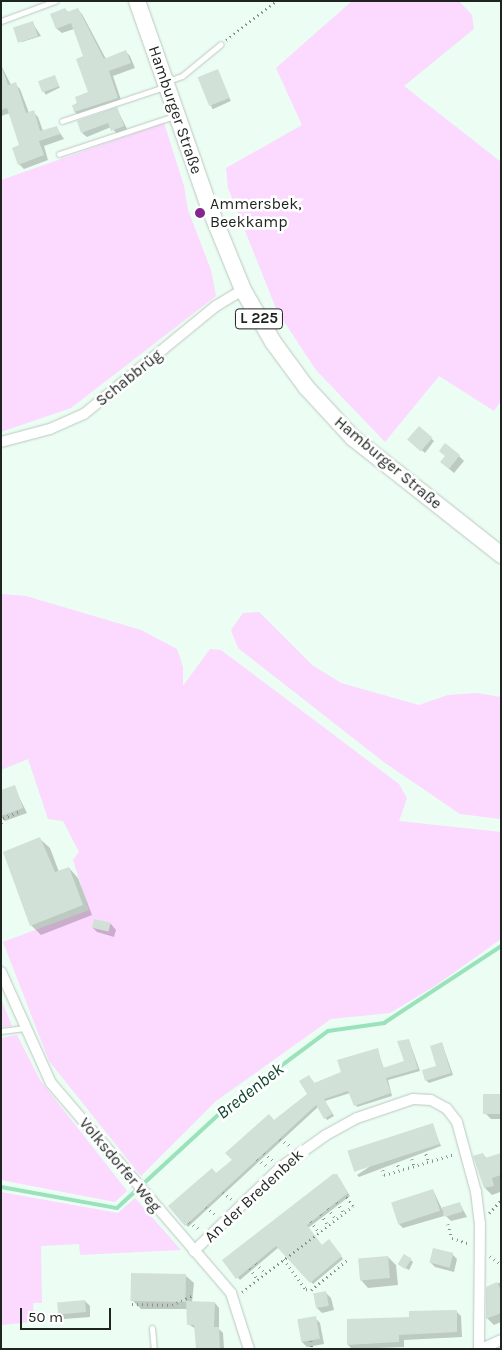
<!DOCTYPE html>
<html>
<head>
<meta charset="utf-8">
<style>
	body { margin:0 }
	#map { position:relative; width:502px; height:1350px; overflow:hidden; background:#ecfdf3; font-family:Karla,sans-serif }
	div>[style] { position:absolute }
	[style*='--x'] { left:calc(var(--x)*1px); top:calc(var(--y)*1px); width:calc(var(--w)*1px); rotate:calc(var(--a)*1deg) }
	.green>* { inset:0; background:#fcd9fe }
	.shadow>* { inset:0; background:#0003; transform-origin:0 0 }
	.stream>* { height:4px; margin:-2px; padding:0 2px; transform-origin:2px; border-radius:2px; background:#9ae2bc }
	.building>* { inset:0; background:#d1e1d7; transform-origin:0 0 }
	.path>* { height:2.5px; margin-top:-1.25px; transform-origin:0; background:repeating-linear-gradient(90deg,#86928b 0 1px,transparent 0 5px) }
	.roads { filter:drop-shadow(0 0 1px #bac9c0) drop-shadow(0 0 1px #bac9c0) }
	.lane>* { height:5px; margin:-2.5px; padding:0 2.5px; transform-origin:2.5px; border-radius:2.5px; background:#fff }
	.street>* { height:10px; margin:-5px; padding:0 5px; transform-origin:5px; border-radius:5px; background:#fff }
	.primary>* { height:16px; margin:-8px; padding:0 8px; transform-origin:8px; border-radius:8px; background:#fff }
	.dots>* { width:14px; height:14px; translate:-50% -50%; box-sizing:border-box; border:2px solid #fff; border-radius:50% }
	span { translate:-50% -50%; white-space:nowrap; text-align:center; line-height:1.15; -webkit-text-stroke:5px #fff; paint-order:stroke }
	.shield-label span { padding:1px 4px; background:#fff; border:1px solid; border-radius:4px; -webkit-text-stroke-width:0 }
	.shield-label { font-size:15px; color:#1e2420; font-weight:700 }
	.street-label { font-size:16px; color:#1e2420 }
	.poi-label { font-size:16px; color:#1e2420 }
	.left { translate:0 -50%; text-align:left }
	.water-label { font-size:18px; color:#0e472f; font-style:italic }
	.frame { position:absolute; inset:0; border:2px solid #1e2420; pointer-events:none }
	.scale { position:absolute; left:20px; top:1308px; width:91px; height:22px; box-sizing:border-box; border:2px solid #1e2420; border-top:0; padding-left:6px; font-size:15px; line-height:18px; white-space:nowrap; color:#1e2420; -webkit-text-stroke:4px #fff; paint-order:stroke }
</style>
</head>
<body>
<div id="map">
	<div class="green">
		<div style="clip-path:polygon(352px 1px,459px 1px,472px 15px,474px 29px,404px 86px,501px 162px,501px 401px,494px 411px,439px 376px,385px 442px,316px 370px,277px 311px,228px 188px,226px 168px,302px 125px,276px 68px)"></div>
		<div style="clip-path:polygon(164px 123px,184px 186px,188px 210px,211px 270px,216px 296px,71px 408px,1px 432px,1px 180px)"></div>
		<div style="clip-path:polygon(1px 594px,26px 596px,141px 630px,177px 649px,183px 667px,183px 686px,210px 649px,221px 650px,399px 784px,407px 798px,399px 821px,501px 832px,501px 939px,435px 986px,390px 1013px,331px 1019px,216px 1101px,141px 1176px,49px 1061px,3px 942px,89px 910px,73px 860px,79px 852px,63px 821px,48px 819px,28px 759px,1px 770px)"></div>
		<div style="clip-path:polygon(259px 612px,312px 665px,341px 683px,419px 705px,448px 695px,477px 693px,501px 697px,501px 819px,460px 814px,385px 763px,238px 648px,231px 630px,243px 613px)"></div>
		<div style="clip-path:polygon(1px 999px,12px 1026px,1px 1027px)"></div>
		<div style="clip-path:polygon(17px 1035px,40px 1080px,127px 1191px,115px 1202px,1px 1180px,1px 1038px)"></div>
		<div style="clip-path:polygon(1px 1192px,118px 1213px,135px 1198px,181px 1250px,80px 1255px,79px 1244px,41px 1246px,42px 1303px,33px 1303px,34px 1322px,1px 1325px)"></div>
	</div>
	<div class="shadow">
		<div style="clip-path:polygon(65px 9px,69px 13px,77px 9px,82px 14px,106px 59px,125px 51px,130px 56px,135px 68px,113px 76px,122px 103px,80px 117px,75px 112px,73px 106px,90px 93px,84px 57px,74px 29px,62px 33px,57px 29px)"></div>
		<div style="clip-path:polygon(32px 22px,41px 36px,22px 42px,17px 37px)"></div>
		<div style="clip-path:polygon(1px 65px,11px 85px,15px 84px,20px 89px,29px 113px,33px 112px,38px 117px,43px 131px,56px 127px,64px 139px,44px 146px,48px 160px,24px 169px,19px 164px,21px 146px,10px 113px,1px 116px)"></div>
		<div style="left:217px;top:70px;width:34px;height:20px;rotate:66deg"></div>
		<div style="left:54px;top:76px;width:13px;height:16px;rotate:63deg"></div>
		<div style="clip-path:polygon(117px 109px,128px 131px,117px 134px,111px 127px,87px 137px,82px 133px)"></div>
		<div style="clip-path:polygon(419px 428px,434px 441px,425px 453px,412px 442px)"></div>
		<div style="clip-path:polygon(459px 456px,464px 461px,454px 473px,441px 462px)"></div>
		<div style="clip-path:polygon(14px 787px,27px 813px,5px 821px,1px 817px,1px 792px)"></div>
		<div style="clip-path:polygon(40px 839px,50px 848px,59px 872px,69px 868px,78px 878px,92px 915px,41px 935px,31px 925px)"></div>
		<div style="clip-path:polygon(111px 924px,116px 930px,114px 937px,97px 932px,92px 927px)"></div>
		<div style="clip-path:polygon(409px 1040px,420px 1071px,388px 1080px,392px 1096px,357px 1107px,350px 1093px,325px 1101px,334px 1116px,327px 1120px,318px 1107px,188px 1227px,170px 1206px,216px 1175px,274px 1121px,308px 1094px,309px 1076px,315px 1084px,342px 1073px,377px 1049px,384px 1069px,406px 1062px)"></div>
		<div style="clip-path:polygon(442px 1043px,453px 1075px,429px 1083px,426px 1080px,438px 1067px)"></div>
		<div style="clip-path:polygon(501px 1095px,501px 1119px,491px 1119px,486px 1114px)"></div>
		<div style="clip-path:polygon(432px 1125px,441px 1146px,359px 1177px,357px 1175px)"></div>
		<div style="clip-path:polygon(483px 1154px,487px 1159px,501px 1154px,500px 1192px,492px 1195px,485px 1188px,475px 1157px)"></div>
		<div style="clip-path:polygon(339px 1178px,350px 1196px,308px 1228px,322px 1247px,331px 1243px,343px 1259px,313px 1284px,279px 1247px,240px 1280px,223px 1261px)"></div>
		<div style="clip-path:polygon(433px 1190px,442px 1209px,460px 1204px,467px 1217px,451px 1221px,443px 1213px,444px 1216px,403px 1228px,398px 1223px)"></div>
		<div style="clip-path:polygon(452px 1254px,457px 1259px,454px 1272px,435px 1267px,430px 1262px)"></div>
		<div style="clip-path:polygon(388px 1257px,396px 1265px,398px 1285px,368px 1288px,361px 1280px)"></div>
		<div style="clip-path:polygon(411px 1260px,413px 1262px,409px 1270px,402px 1266px)"></div>
		<div style="clip-path:polygon(186px 1276px,194px 1283px,192px 1302px,215px 1303px,219px 1308px,219px 1329px,223px 1333px,224px 1349px,198px 1349px,196px 1329px,188px 1324px,188px 1309px,141px 1309px,133px 1301px)"></div>
		<div style="clip-path:polygon(501px 1282px,501px 1322px,494px 1325px,487px 1318px,488px 1288px)"></div>
		<div style="clip-path:polygon(326px 1293px,331px 1298px,334px 1310px,322px 1313px,317px 1308px)"></div>
		<div style="clip-path:polygon(85px 1301px,90px 1306px,90px 1317px,64px 1319px,59px 1314px)"></div>
		<div style="clip-path:polygon(456px 1311px,461px 1316px,462px 1337px,404px 1340px,404px 1347px,352px 1349px,348px 1345px,410px 1318px)"></div>
		<div style="clip-path:polygon(315px 1318px,320px 1323px,324px 1344px,307px 1347px,302px 1342px)"></div>
	</div>
	<div class="stream">
		<div style="--x:1;--y:1187;--w:118;--a:10.3"></div>
		<div style="--x:117;--y:1208;--w:155;--a:-42.6"></div>
		<div style="--x:231;--y:1103;--w:121;--a:-36.6"></div>
		<div style="--x:328;--y:1031;--w:57;--a:-8.1"></div>
		<div style="--x:384;--y:1023;--w:140;--a:-33.3"></div>
	</div>
	<div class="building">
		<div style="clip-path:polygon(65px 8px,67px 12px,78px 8px,104px 59px,126px 50px,131px 63px,109px 71px,118px 98px,74px 112px,72px 105px,77px 104px,75px 97px,88px 92px,76px 59px,83px 56px,71px 23px,56px 29px,50px 14px)"></div>
		<div style="left:33px;top:21px;width:16px;height:21px;rotate:72deg"></div>
		<div style="clip-path:polygon(2px 68px,8px 85px,16px 82px,26px 113px,34px 110px,40px 131px,57px 126px,60px 134px,39px 141px,44px 155px,18px 165px,12px 148px,19px 145px,7px 108px,1px 110px)"></div>
		<div style="left:218px;top:69px;width:31px;height:22px;rotate:68deg"></div>
		<div style="left:55px;top:75px;width:12px;height:18px;rotate:70deg"></div>
		<div style="clip-path:polygon(117px 107px,124px 126px,111px 131px,108px 123px,81px 133px,77px 121px)"></div>
		<div style="left:419px;top:426px;width:18px;height:18px;rotate:41deg"></div>
		<div style="clip-path:polygon(445px 443px,460px 455px,449px 469px,440px 462px,445px 456px,439px 451px)"></div>
		<div style="clip-path:polygon(15px 785px,23px 808px,1px 816px,1px 790px)"></div>
		<div style="clip-path:polygon(40px 837px,55px 872px,69px 867px,83px 905px,30px 926px,3px 852px)"></div>
		<div style="left:94px;top:919px;width:17px;height:9px;rotate:13deg"></div>
		<div style="clip-path:polygon(409px 1039px,418px 1069px,386px 1078px,391px 1093px,354px 1106px,348px 1091px,324px 1099px,332px 1114px,324px 1119px,316px 1105px,185px 1226px,168px 1206px,212px 1168px,216px 1173px,232px 1160px,225px 1153px,269px 1114px,274px 1120px,307px 1094px,299px 1081px,309px 1075px,314px 1083px,341px 1072px,337px 1060px,378px 1048px,383px 1068px,404px 1061px,397px 1041px)"></div>
		<div style="clip-path:polygon(442px 1042px,451px 1073px,425px 1081px,422px 1070px,436px 1066px,430px 1046px)"></div>
		<div style="left:483px;top:1094px;width:18px;height:20px"></div>
		<div style="left:433px;top:1123px;width:22px;height:90px;rotate:72deg"></div>
		<div style="clip-path:polygon(483px 1153px,485px 1158px,501px 1153px,501px 1175px,492px 1178px,494px 1186px,484px 1188px,473px 1156px)"></div>
		<div style="clip-path:polygon(333px 1174px,337px 1174px,348px 1193px,307px 1225px,322px 1245px,329px 1239px,342px 1256px,310px 1283px,276px 1246px,236px 1279px,222px 1260px)"></div>
		<div style="left:433px;top:1189px;width:23px;height:44px;rotate:72deg"></div>
		<div style="left:460px;top:1202px;width:10px;height:19px;rotate:73deg"></div>
		<div style="left:433px;top:1248px;width:21px;height:15px;rotate:14deg"></div>
		<div style="left:404px;top:1254px;width:9px;height:12px;rotate:32deg"></div>
		<div style="left:388px;top:1256px;width:22px;height:30px;rotate:85deg"></div>
		<div style="left:131px;top:1273px;width:55px;height:28px;rotate:1deg"></div>
		<div style="clip-path:polygon(497px 1282px,501px 1291px,501px 1313px,486px 1319px,486px 1287px)"></div>
		<div style="left:326px;top:1291px;width:15px;height:13px;rotate:79deg"></div>
		<div style="left:85px;top:1300px;width:12px;height:28px;rotate:85deg"></div>
		<div style="clip-path:polygon(186px 1301px,215px 1302px,214px 1327px,219px 1327px,220px 1349px,196px 1349px,194px 1325px,187px 1325px)"></div>
		<div style="clip-path:polygon(457px 1310px,457px 1332px,399px 1335px,399px 1342px,347px 1345px,347px 1319px,409px 1317px,409px 1311px)"></div>
		<div style="left:316px;top:1316px;width:23px;height:19px;rotate:80deg"></div>
	</div>
	<div class="path">
		<div style="--x:226;--y:40;--w:63;--a:-38"></div>
		<div style="--x:1;--y:823;--w:5;--a:-68"></div>
		<div style="--x:3;--y:818;--w:17;--a:-21"></div>
		<div style="--x:280;--y:1139;--w:14;--a:34"></div>
		<div style="--x:264;--y:1153;--w:11;--a:41"></div>
		<div style="--x:426;--y:1154;--w:8;--a:67"></div>
		<div style="--x:257;--y:1159;--w:12;--a:35"></div>
		<div style="--x:412;--y:1159;--w:7;--a:74"></div>
		<div style="--x:398;--y:1165;--w:5;--a:68"></div>
		<div style="--x:383;--y:1170;--w:5;--a:79"></div>
		<div style="--x:384;--y:1175;--w:74;--a:-16.5"></div>
		<div style="--x:223;--y:1192;--w:11;--a:38"></div>
		<div style="--x:337;--y:1202;--w:13;--a:58"></div>
		<div style="--x:206;--y:1207;--w:13;--a:39"></div>
		<div style="--x:328;--y:1208;--w:14;--a:54"></div>
		<div style="--x:489;--y:1213;--w:18;--a:-47"></div>
		<div style="--x:321;--y:1214;--w:13;--a:58"></div>
		<div style="--x:311;--y:1221;--w:14;--a:54"></div>
		<div style="--x:189;--y:1222;--w:14;--a:34"></div>
		<div style="--x:448;--y:1224;--w:15;--a:74"></div>
		<div style="--x:452;--y:1238;--w:19;--a:18"></div>
		<div style="--x:490;--y:1256;--w:14;--a:36"></div>
		<div style="--x:284;--y:1259;--w:37;--a:54"></div>
		<div style="--x:306;--y:1289;--w:5;--a:11"></div>
		<div style="--x:311;--y:1290;--w:48;--a:-40"></div>
		<div style="--x:256;--y:1263;--w:15;--a:48"></div>
		<div style="--x:250;--y:1268;--w:14;--a:56"></div>
		<div style="--x:242;--y:1292;--w:140;--a:-37.8"></div>
		<div style="--x:353;--y:1206;--w:14;--a:-126"></div>
		<div style="--x:132;--y:1304;--w:40;--a:1.4"></div>
		<div style="--x:172;--y:1305;--w:23;--a:-25"></div>
		<div style="--x:311;--y:1341;--w:8;--a:83"></div>
	</div>
	<div class="roads">
		<div class="lane">
			<div style="--x:1;--y:21;--w:58;--a:-20.3"></div>
			<div style="--x:168;--y:81;--w:15;--a:-20"></div>
			<div style="--x:182;--y:76;--w:50;--a:-39.4"></div>
			<div style="--x:62;--y:121;--w:108;--a:-18.4"></div>
			<div style="--x:59;--y:154;--w:121;--a:-18.3"></div>
			<div style="--x:1;--y:1031;--w:24;--a:-7"></div>
			<div style="--x:152;--y:1328;--w:21;--a:85"></div>
		</div>
		<div class="street">
			<div style="--x:1;--y:442;--w:51;--a:-14.9"></div>
			<div style="--x:50;--y:429;--w:37;--a:-24"></div>
			<div style="--x:84;--y:414;--w:171;--a:-39.3"></div>
			<div style="--x:216;--y:306;--w:31;--a:-31"></div>
			<div style="--x:1;--y:972;--w:122;--a:65.8"></div>
			<div style="--x:51;--y:1083;--w:277;--a:49.4"></div>
			<div style="--x:231;--y:1293;--w:59;--a:72.2"></div>
			<div style="--x:194;--y:1251;--w:121;--a:-44"></div>
			<div style="--x:281;--y:1167;--w:55;--a:-35.4"></div>
			<div style="--x:326;--y:1135;--w:35;--a:-29"></div>
			<div style="--x:357;--y:1118;--w:59;--a:-18.7"></div>
			<div style="--x:413;--y:1099;--w:18;--a:3"></div>
			<div style="--x:431;--y:1100;--w:18;--a:29"></div>
			<div style="--x:447;--y:1109;--w:16;--a:52"></div>
			<div style="--x:457;--y:1122;--w:73;--a:74.8"></div>
			<div style="--x:476;--y:1192;--w:32;--a:83"></div>
			<div style="--x:480;--y:1224;--w:125;--a:90.5"></div>
			<div style="--x:481;--y:1349;--w:22;--a:-24"></div>
		</div>
		<div class="primary">
			<div style="--x:137;--y:1;--w:220;--a:70.7"></div>
			<div style="--x:210;--y:209;--w:87;--a:67.8"></div>
			<div style="--x:243;--y:290;--w:60;--a:60"></div>
			<div style="--x:273;--y:342;--w:56;--a:53.7"></div>
			<div style="--x:306;--y:387;--w:69;--a:47.3"></div>
			<div style="--x:353;--y:438;--w:189;--a:38.3"></div>
		</div>
	</div>
	<div class="dots">
		<div style="left:200px;top:213px;background:#85258f"></div>
	</div>
	<div class="shield-label">
		<span style="left:259px;top:319px">L 225</span>
	</div>
	<div class="street-label">
		<span style="left:175px;top:110px;rotate:71deg">Hamburger Straße</span>
		<span style="left:129px;top:378px;rotate:-39deg">Schabbrüg</span>
		<span style="left:388px;top:463px;rotate:40deg">Hamburger Straße</span>
		<span style="left:120px;top:1165px;rotate:50deg">Volksdorfer Weg</span>
		<span style="left:254px;top:1196px;rotate:-43deg">An der Bredenbek</span>
	</div>
	<div class="poi-label">
		<span class="left" style="left:210px;top:213px">Ammersbek,<br>Beekkamp</span>
	</div>
	<div class="water-label">
		<span style="left:250px;top:1091px;rotate:-38deg">Bredenbek</span>
	</div>
	<div class="frame"></div>
	<div class="scale">50 m</div>
</div>
</body>
</html>
